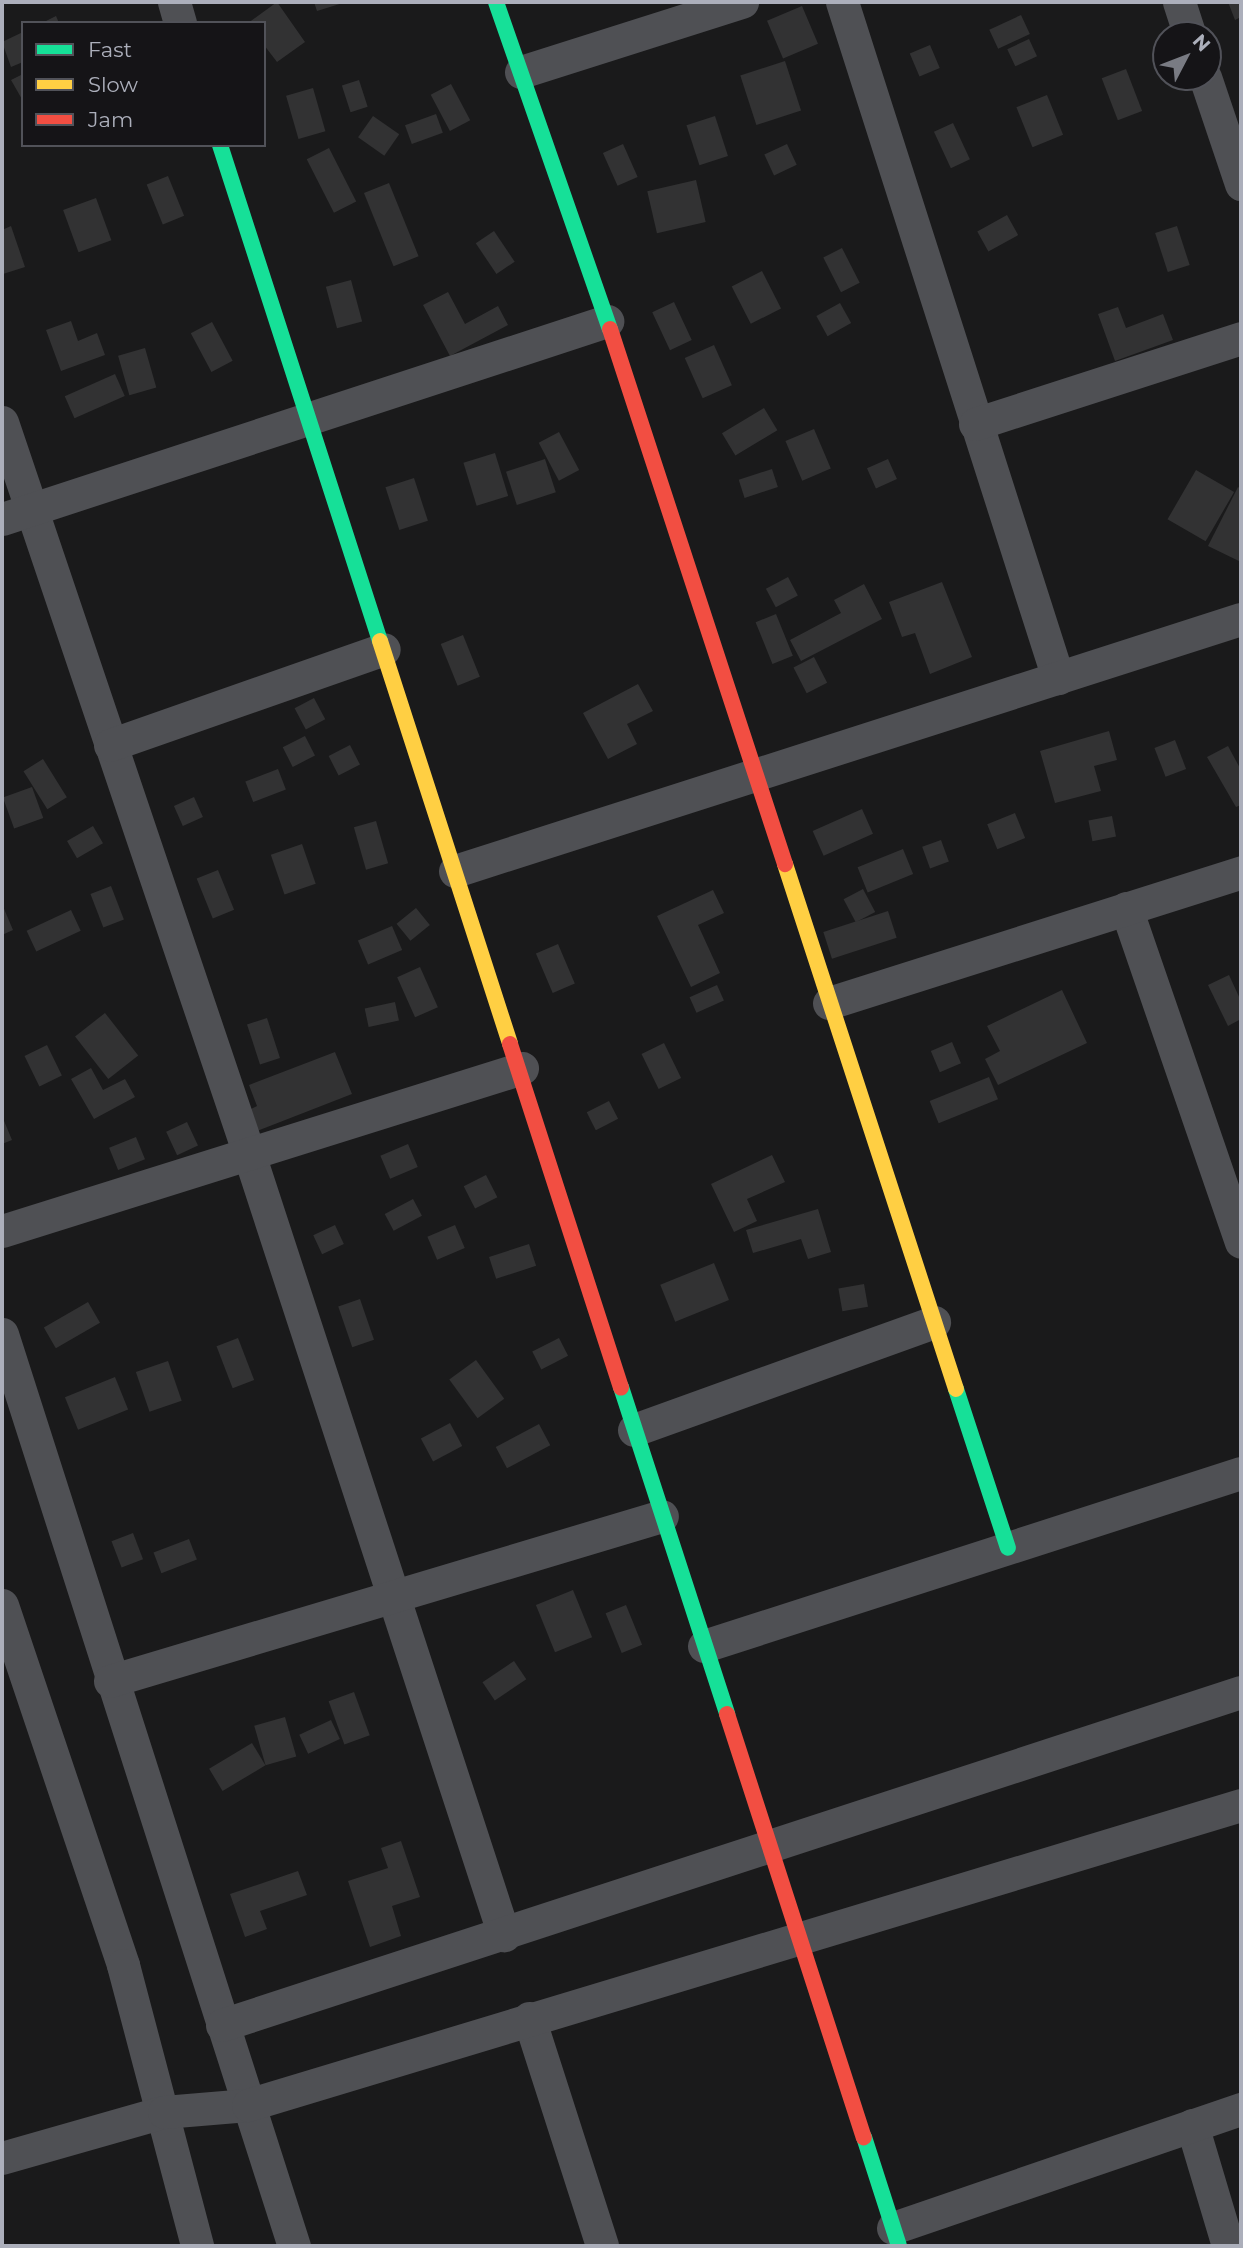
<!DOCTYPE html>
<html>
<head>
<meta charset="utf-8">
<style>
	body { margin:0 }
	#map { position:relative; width:1243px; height:2248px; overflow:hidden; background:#1a1a1b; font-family:Montserrat,sans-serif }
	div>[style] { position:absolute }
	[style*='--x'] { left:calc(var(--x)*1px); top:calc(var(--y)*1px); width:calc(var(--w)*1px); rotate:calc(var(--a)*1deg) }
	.building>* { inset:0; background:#323233; transform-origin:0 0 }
	.street>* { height:33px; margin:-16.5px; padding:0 16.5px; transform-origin:16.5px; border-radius:16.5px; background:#4f5054 }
	.fast>* { height:16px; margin:-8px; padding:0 8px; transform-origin:8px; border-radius:8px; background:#16e098 }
	.slow>* { height:16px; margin:-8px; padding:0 8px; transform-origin:8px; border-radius:8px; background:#ffcf43 }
	.jam>* { height:16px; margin:-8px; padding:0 8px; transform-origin:8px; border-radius:8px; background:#f24e42 }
	span { translate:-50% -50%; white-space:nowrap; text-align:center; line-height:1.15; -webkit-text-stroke:6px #151417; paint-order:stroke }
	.frame { position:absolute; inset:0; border:4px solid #acafbb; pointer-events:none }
	.legend { position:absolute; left:21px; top:21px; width:245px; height:126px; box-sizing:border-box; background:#151417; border:2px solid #515259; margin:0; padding:9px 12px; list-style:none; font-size:21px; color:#acafbb }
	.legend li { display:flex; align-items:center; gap:14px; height:35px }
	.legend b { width:35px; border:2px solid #515259 }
	.north { position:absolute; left:1152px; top:21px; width:70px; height:70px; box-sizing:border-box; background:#151417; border:2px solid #515259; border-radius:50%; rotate:48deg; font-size:19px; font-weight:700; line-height:28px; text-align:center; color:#acafbb }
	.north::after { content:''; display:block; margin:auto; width:24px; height:32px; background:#797b83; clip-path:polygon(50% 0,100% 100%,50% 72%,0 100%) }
</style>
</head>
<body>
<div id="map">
	<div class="building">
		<div style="clip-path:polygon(277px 2px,305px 42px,277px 62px,264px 45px,264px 23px,248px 23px)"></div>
		<div style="clip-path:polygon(314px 2px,346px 2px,317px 11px)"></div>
		<div style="clip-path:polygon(1228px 2px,1241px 2px,1241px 17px,1235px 20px)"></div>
		<div style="left:802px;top:6px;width:41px;height:38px;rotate:67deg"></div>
		<div style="left:1021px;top:15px;width:21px;height:35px;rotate:65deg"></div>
		<div style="clip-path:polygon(56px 16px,59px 23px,42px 23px)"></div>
		<div style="clip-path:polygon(23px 32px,23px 62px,11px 67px,2px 42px)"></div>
		<div style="left:1029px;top:39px;width:19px;height:24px;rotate:65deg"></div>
		<div style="left:930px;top:45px;width:25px;height:22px;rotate:67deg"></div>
		<div style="left:785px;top:61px;width:52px;height:47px;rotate:72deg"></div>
		<div style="left:1126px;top:69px;width:45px;height:26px;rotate:69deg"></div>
		<div style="clip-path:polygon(23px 74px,23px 101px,11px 80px)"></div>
		<div style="left:359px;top:80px;width:28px;height:18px;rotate:72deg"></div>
		<div style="left:451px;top:84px;width:41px;height:23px;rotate:62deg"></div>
		<div style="left:313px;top:88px;width:45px;height:28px;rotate:74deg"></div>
		<div style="left:1047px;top:95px;width:43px;height:33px;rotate:68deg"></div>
		<div style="left:436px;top:114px;width:20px;height:33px;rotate:70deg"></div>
		<div style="left:373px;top:116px;width:32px;height:26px;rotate:35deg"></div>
		<div style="left:715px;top:116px;width:42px;height:30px;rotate:72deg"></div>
		<div style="left:953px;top:123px;width:40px;height:21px;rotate:65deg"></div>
		<div style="left:623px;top:144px;width:36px;height:22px;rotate:66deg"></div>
		<div style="left:787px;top:144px;width:23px;height:25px;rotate:65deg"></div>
		<div style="left:329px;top:148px;width:60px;height:25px;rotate:63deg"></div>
		<div style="left:168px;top:176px;width:43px;height:23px;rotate:68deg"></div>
		<div style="left:696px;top:180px;width:43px;height:50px;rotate:77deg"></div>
		<div style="left:389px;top:183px;width:79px;height:27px;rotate:68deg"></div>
		<div style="left:96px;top:198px;width:45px;height:35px;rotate:70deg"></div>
		<div style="left:1007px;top:215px;width:23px;height:34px;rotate:61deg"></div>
		<div style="clip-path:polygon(11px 226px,25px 267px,3px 274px,2px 230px)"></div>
		<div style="left:1177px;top:226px;width:41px;height:23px;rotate:72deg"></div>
		<div style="left:494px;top:231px;width:37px;height:22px;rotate:56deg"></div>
		<div style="left:842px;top:248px;width:39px;height:21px;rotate:63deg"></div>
		<div style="left:762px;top:271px;width:42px;height:34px;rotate:63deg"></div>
		<div style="left:351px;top:280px;width:43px;height:26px;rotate:75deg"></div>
		<div style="clip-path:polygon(448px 292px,465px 324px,498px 306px,508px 325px,450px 356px,423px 305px)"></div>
		<div style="left:674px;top:302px;width:42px;height:24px;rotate:65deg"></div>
		<div style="left:840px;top:303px;width:23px;height:27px;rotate:61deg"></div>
		<div style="clip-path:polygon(1118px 307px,1126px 328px,1163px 314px,1173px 340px,1115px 361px,1098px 314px)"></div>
		<div style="clip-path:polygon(71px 321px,78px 341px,97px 333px,105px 355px,61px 371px,46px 330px)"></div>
		<div style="left:212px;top:322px;width:44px;height:24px;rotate:62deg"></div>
		<div style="left:714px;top:345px;width:44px;height:32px;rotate:66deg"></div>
		<div style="left:145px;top:348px;width:41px;height:28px;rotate:74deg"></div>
		<div style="left:115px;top:374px;width:24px;height:55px;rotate:66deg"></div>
		<div style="left:764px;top:408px;width:26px;height:49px;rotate:59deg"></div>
		<div style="left:814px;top:429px;width:43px;height:31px;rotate:67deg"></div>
		<div style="left:559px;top:432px;width:43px;height:23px;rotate:62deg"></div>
		<div style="left:495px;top:453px;width:45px;height:33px;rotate:73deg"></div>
		<div style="left:545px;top:459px;width:35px;height:41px;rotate:72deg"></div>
		<div style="left:888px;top:459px;width:22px;height:23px;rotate:66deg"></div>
		<div style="left:772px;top:469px;width:19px;height:35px;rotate:72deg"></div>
		<div style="left:1196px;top:470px;width:44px;height:57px;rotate:30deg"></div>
		<div style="left:414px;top:478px;width:45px;height:30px;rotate:72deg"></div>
		<div style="clip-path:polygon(1238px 487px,1241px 489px,1241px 562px,1208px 546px)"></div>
		<div style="left:788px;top:577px;width:21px;height:25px;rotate:62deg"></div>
		<div style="clip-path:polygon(942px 582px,972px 657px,930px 674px,915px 633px,902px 637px,889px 602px)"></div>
		<div style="clip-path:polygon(864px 584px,882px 619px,801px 661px,790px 640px,841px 613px,834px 600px)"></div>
		<div style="left:776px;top:614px;width:45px;height:22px;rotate:68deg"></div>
		<div style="left:463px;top:635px;width:45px;height:24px;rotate:68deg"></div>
		<div style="left:814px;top:657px;width:29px;height:23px;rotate:63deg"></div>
		<div style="clip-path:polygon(638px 684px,653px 711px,627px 724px,637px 744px,608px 759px,583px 713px)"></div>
		<div style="left:314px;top:698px;width:24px;height:22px;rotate:62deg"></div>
		<div style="clip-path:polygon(1109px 731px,1117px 760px,1094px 766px,1101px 791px,1055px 803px,1040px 751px)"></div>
		<div style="left:305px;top:736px;width:22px;height:25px;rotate:63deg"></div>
		<div style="left:1175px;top:740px;width:31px;height:22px;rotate:69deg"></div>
		<div style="left:350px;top:745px;width:22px;height:24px;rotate:63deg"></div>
		<div style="clip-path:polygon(1228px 746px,1241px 770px,1241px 805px,1236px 807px,1207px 757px)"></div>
		<div style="left:43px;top:759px;width:45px;height:23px;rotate:58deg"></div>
		<div style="left:278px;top:769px;width:22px;height:35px;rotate:69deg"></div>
		<div style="left:32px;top:787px;width:33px;height:31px;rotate:70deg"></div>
		<div style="left:194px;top:797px;width:22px;height:22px;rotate:66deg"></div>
		<div style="left:862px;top:809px;width:27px;height:54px;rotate:66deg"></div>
		<div style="left:1015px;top:813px;width:27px;height:30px;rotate:68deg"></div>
		<div style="left:1112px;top:816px;width:21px;height:24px;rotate:79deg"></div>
		<div style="left:376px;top:821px;width:44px;height:23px;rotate:74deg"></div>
		<div style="left:93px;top:826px;width:20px;height:30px;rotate:60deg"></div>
		<div style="left:941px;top:840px;width:23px;height:20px;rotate:70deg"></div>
		<div style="left:302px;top:844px;width:42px;height:33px;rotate:71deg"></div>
		<div style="left:903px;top:849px;width:27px;height:49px;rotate:68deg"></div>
		<div style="left:218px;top:870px;width:43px;height:23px;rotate:68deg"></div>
		<div style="left:111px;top:886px;width:36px;height:22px;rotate:69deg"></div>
		<div style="left:863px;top:889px;width:26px;height:22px;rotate:62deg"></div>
		<div style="clip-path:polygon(713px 890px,724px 913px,698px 925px,720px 973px,691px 987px,657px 916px)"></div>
		<div style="clip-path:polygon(2px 904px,13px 930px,2px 935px)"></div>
		<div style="left:416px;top:908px;width:22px;height:25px;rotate:51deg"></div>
		<div style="left:71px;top:910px;width:23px;height:49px;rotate:65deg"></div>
		<div style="left:888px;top:911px;width:28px;height:68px;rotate:72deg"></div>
		<div style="left:392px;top:926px;width:26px;height:37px;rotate:67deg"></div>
		<div style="left:558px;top:944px;width:43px;height:24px;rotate:67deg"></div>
		<div style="left:420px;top:967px;width:44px;height:25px;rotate:66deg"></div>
		<div style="clip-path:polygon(1229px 975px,1241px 1001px,1241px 1019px,1228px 1026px,1208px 985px)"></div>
		<div style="left:717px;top:985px;width:17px;height:30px;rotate:66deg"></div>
		<div style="clip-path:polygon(1062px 990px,1087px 1043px,998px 1085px,985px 1059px,1000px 1051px,987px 1026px)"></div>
		<div style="left:395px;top:1002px;width:19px;height:31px;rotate:78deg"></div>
		<div style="left:105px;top:1013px;width:54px;height:38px;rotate:52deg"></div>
		<div style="left:267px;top:1018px;width:42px;height:21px;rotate:72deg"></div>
		<div style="left:952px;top:1042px;width:23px;height:23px;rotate:67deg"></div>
		<div style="left:664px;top:1043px;width:39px;height:25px;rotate:64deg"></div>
		<div style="left:47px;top:1045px;width:34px;height:25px;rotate:64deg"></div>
		<div style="clip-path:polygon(335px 1052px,352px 1094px,257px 1131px,249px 1110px,257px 1106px,249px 1085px)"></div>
		<div style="clip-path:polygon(91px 1068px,103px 1090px,125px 1079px,135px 1097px,94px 1119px,71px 1079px)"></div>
		<div style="left:989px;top:1077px;width:24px;height:64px;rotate:68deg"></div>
		<div style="left:609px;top:1101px;width:20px;height:25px;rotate:63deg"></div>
		<div style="clip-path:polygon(2px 1116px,12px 1140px,2px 1144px)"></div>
		<div style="left:187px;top:1122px;width:26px;height:23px;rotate:65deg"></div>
		<div style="left:136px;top:1137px;width:24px;height:29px;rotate:68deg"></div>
		<div style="left:408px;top:1144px;width:25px;height:30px;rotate:67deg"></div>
		<div style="clip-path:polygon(772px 1155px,785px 1182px,747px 1199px,757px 1221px,734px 1232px,711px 1184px)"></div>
		<div style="left:486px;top:1175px;width:25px;height:25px;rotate:63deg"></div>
		<div style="left:413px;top:1199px;width:19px;height:32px;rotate:62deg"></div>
		<div style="clip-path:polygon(818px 1209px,831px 1252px,808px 1259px,801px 1239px,753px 1253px,746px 1230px)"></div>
		<div style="left:335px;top:1225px;width:21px;height:24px;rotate:65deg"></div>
		<div style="left:455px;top:1225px;width:25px;height:30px;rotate:67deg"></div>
		<div style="left:529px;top:1244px;width:23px;height:42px;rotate:72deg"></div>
		<div style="left:714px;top:1263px;width:40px;height:58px;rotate:68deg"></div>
		<div style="left:864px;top:1284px;width:23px;height:26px;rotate:80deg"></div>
		<div style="left:360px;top:1299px;width:43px;height:23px;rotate:71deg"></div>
		<div style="left:88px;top:1302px;width:24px;height:51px;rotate:60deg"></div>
		<div style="left:238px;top:1338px;width:45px;height:23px;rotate:69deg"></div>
		<div style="left:559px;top:1338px;width:20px;height:30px;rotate:63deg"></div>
		<div style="left:476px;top:1360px;width:48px;height:33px;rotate:54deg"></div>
		<div style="left:168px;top:1361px;width:42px;height:34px;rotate:71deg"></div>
		<div style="left:115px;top:1377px;width:35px;height:54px;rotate:68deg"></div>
		<div style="left:450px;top:1423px;width:26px;height:33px;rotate:62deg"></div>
		<div style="left:539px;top:1424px;width:24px;height:49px;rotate:62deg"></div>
		<div style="left:133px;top:1533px;width:28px;height:23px;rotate:69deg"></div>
		<div style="left:189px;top:1539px;width:22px;height:38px;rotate:69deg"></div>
		<div style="left:573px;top:1590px;width:51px;height:40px;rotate:68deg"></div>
		<div style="left:626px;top:1605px;width:43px;height:22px;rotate:68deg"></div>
		<div style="left:514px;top:1661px;width:22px;height:38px;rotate:56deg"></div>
		<div style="left:354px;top:1692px;width:46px;height:27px;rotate:70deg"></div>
		<div style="left:285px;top:1717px;width:41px;height:32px;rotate:74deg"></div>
		<div style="left:331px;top:1720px;width:21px;height:35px;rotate:65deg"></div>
		<div style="left:252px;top:1743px;width:26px;height:50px;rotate:59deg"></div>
		<div style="clip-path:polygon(401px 1841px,420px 1897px,392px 1906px,401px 1936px,370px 1947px,348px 1881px,388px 1868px,381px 1848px)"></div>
		<div style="clip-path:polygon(298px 1871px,307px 1895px,260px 1911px,267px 1929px,245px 1937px,230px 1894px)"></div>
	</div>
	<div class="street">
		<div style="--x:174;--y:2;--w:22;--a:74"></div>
		<div style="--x:842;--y:2;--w:710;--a:72.28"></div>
		<div style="--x:1179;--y:2;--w:35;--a:72"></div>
		<div style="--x:521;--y:72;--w:232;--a:-17.6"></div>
		<div style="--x:1205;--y:77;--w:113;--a:71.4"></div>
		<div style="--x:2;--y:422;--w:773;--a:71.35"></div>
		<div style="--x:249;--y:1154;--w:822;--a:71.92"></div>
		<div style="--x:975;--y:424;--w:280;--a:-17.9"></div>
		<div style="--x:2;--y:519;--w:637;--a:-18.12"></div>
		<div style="--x:110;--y:745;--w:290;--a:-19.3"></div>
		<div style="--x:455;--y:871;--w:825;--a:-17.78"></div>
		<div style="--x:1126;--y:908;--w:353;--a:71"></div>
		<div style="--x:829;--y:1003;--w:432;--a:-17.6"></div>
		<div style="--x:2;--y:1231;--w:545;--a:-17.4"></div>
		<div style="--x:2;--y:1334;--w:958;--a:72.25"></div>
		<div style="--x:634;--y:1430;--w:319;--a:-19.8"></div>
		<div style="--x:2;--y:1605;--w:380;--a:71.4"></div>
		<div style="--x:123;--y:1965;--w:291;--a:75.2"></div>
		<div style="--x:704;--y:1646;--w:564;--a:-17.86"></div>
		<div style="--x:110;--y:1681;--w:576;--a:-16.64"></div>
		<div style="--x:529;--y:2018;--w:239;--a:72.2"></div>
		<div style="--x:222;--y:2025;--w:1072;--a:-18.1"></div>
		<div style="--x:1192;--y:2125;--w:126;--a:73.4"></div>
		<div style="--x:2;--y:2158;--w:168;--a:-15.9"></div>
		<div style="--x:164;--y:2112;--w:84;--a:-4.8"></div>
		<div style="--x:248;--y:2105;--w:1037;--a:-16.81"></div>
		<div style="--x:893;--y:2228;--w:368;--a:-18.9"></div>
	</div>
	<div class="fast">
		<div style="--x:496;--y:2;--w:346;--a:70.8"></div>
		<div style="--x:220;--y:145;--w:521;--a:72.12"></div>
		<div style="--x:621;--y:1387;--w:344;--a:72"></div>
		<div style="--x:956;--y:1389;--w:167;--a:71.9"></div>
		<div style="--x:864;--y:2137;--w:114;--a:72.2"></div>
	</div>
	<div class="slow">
		<div style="--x:380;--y:641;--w:423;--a:72.1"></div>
		<div style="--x:785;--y:864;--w:552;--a:71.96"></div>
	</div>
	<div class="jam">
		<div style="--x:610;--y:329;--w:563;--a:71.89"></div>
		<div style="--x:510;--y:1044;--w:361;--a:72.1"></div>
		<div style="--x:727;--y:1714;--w:445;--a:72.1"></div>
	</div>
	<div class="frame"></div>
	<ul class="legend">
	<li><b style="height:9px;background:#16e098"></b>Fast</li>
	<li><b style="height:9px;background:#ffcf43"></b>Slow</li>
	<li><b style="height:9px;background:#f24e42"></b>Jam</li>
	</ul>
	<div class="north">N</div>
</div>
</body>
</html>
